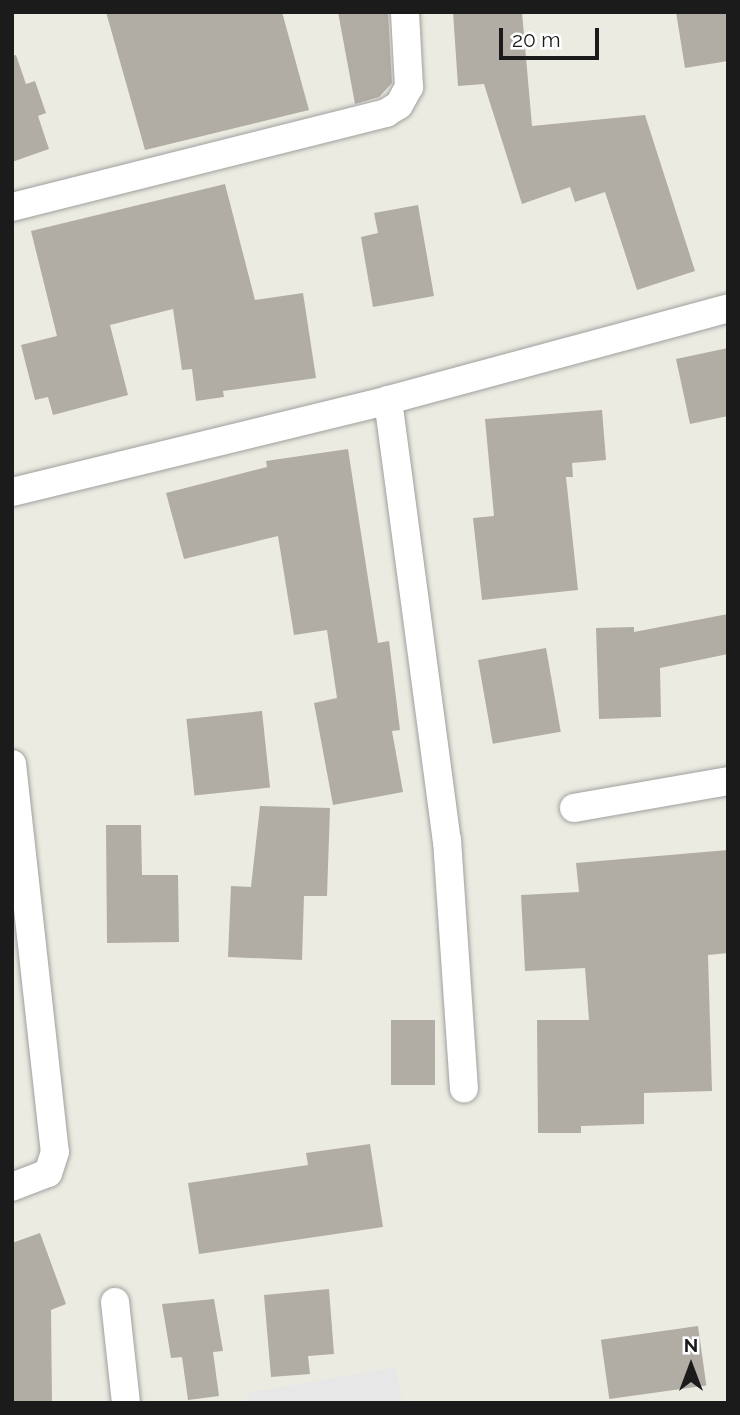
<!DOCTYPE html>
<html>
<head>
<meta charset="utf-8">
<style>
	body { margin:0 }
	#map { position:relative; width:740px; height:1415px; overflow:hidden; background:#ecebe1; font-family:Raleway,sans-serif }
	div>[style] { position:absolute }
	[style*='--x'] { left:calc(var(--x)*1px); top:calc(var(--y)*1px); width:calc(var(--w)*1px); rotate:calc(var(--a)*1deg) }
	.parking>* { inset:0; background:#e7e7e7 }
	.building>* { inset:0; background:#b1ada4; transform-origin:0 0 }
	.roads { filter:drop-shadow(0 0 2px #9f9f9f) drop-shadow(0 0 2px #9f9f9f) }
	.minor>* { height:28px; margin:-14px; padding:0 14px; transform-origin:14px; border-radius:14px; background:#fff }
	span { translate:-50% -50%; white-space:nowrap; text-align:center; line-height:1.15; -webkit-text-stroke:6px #fff; paint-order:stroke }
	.frame { position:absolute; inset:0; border:14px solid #1b1b1b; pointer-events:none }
	.north { position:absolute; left:656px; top:1331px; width:70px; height:70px; -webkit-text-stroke:5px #fff; paint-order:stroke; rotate:0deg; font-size:19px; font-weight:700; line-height:28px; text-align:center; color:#1b1b1b }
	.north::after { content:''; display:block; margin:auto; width:24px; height:32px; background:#1b1b1b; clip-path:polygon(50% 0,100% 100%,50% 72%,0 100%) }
	.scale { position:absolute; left:499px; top:28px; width:100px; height:32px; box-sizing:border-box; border:4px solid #1b1b1b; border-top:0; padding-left:9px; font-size:21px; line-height:24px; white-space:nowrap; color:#1b1b1b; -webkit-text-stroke:5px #fff; paint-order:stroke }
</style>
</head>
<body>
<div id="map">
	<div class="parking">
		<div style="clip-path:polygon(396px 1367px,402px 1403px,249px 1403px,247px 1393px)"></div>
	</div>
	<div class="building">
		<div style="clip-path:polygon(106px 12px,282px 12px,309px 110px,145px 150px)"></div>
		<div style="clip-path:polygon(338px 12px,388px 12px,392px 83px,379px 97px,355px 104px)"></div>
		<div style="clip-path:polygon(453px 12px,522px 12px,532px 126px,645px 115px,695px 271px,637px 290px,605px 192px,575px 202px,570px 187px,522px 204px,484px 84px,458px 86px)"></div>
		<div style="clip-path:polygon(676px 12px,728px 12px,728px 61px,685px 68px)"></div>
		<div style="clip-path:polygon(16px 55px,26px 84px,35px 81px,46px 113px,38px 116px,49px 149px,12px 162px,12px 56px)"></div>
		<div style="clip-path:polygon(225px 184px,255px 300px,303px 293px,316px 378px,223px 391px,224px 397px,196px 401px,192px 369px,182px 370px,173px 309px,110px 325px,128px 395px,53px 415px,48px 397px,35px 400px,21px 345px,57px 336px,31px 231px)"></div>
		<div style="clip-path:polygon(418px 205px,434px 296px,373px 307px,361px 237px,378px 233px,374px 213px)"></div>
		<div style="clip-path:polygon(728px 348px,728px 416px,690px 424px,676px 359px)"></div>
		<div style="clip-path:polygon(602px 410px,606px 460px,572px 463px,573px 477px,566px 477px,578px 590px,482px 600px,473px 518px,494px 516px,485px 419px)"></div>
		<div style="clip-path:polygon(348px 449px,378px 643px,389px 641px,400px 730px,392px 731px,403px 792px,333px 805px,314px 703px,337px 698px,327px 630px,294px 635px,278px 536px,184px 559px,166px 493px,267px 467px,266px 461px)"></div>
		<div style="clip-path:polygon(728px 614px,728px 654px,660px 668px,661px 717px,599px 719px,596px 628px,634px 627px,634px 632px)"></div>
		<div style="left:546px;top:648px;width:85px;height:69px;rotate:80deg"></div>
		<div style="left:262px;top:711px;width:77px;height:76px;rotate:84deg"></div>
		<div style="clip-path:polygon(260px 806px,330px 808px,327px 896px,304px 896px,302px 960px,228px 957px,231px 886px,251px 887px)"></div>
		<div style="clip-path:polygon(106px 825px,141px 825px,142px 875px,178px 875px,179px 942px,107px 943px)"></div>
		<div style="clip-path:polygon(728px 850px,728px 953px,708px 955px,712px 1091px,644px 1093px,644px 1124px,581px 1126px,581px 1133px,538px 1133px,537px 1020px,589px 1020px,585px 968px,525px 971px,521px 895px,579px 892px,576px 863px)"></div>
		<div style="left:391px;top:1020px;width:44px;height:65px"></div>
		<div style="clip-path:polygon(370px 1144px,383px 1227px,199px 1254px,188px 1183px,308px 1165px,306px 1153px)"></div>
		<div style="clip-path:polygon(40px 1233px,66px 1304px,51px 1310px,52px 1403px,12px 1403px,12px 1243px)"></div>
		<div style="clip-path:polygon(329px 1289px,334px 1354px,308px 1356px,310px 1374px,271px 1377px,264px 1295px)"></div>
		<div style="clip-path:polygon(214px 1299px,223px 1351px,213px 1352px,219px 1396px,188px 1400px,182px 1357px,171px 1358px,162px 1304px)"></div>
		<div style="left:698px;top:1326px;width:60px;height:98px;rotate:82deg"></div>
	</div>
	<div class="roads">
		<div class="minor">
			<div style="--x:12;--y:207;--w:386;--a:-14.1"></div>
			<div style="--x:386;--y:113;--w:15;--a:-32"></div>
			<div style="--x:399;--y:105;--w:21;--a:-61"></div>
			<div style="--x:409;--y:87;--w:75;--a:-93.1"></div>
			<div style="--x:388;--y:400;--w:444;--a:82.4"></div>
			<div style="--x:447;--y:840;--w:249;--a:86.1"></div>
			<div style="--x:12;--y:492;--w:387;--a:-13.7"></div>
			<div style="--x:388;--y:400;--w:352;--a:-15.1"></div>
			<div style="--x:12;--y:764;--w:390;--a:83.7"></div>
			<div style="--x:55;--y:1152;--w:22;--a:108"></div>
			<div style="--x:48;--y:1173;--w:39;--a:159"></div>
			<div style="--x:574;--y:808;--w:156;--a:-9.9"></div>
			<div style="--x:115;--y:1302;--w:102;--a:83.8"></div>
		</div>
	</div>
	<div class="frame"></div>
	<div class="north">N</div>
	<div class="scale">20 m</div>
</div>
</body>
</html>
